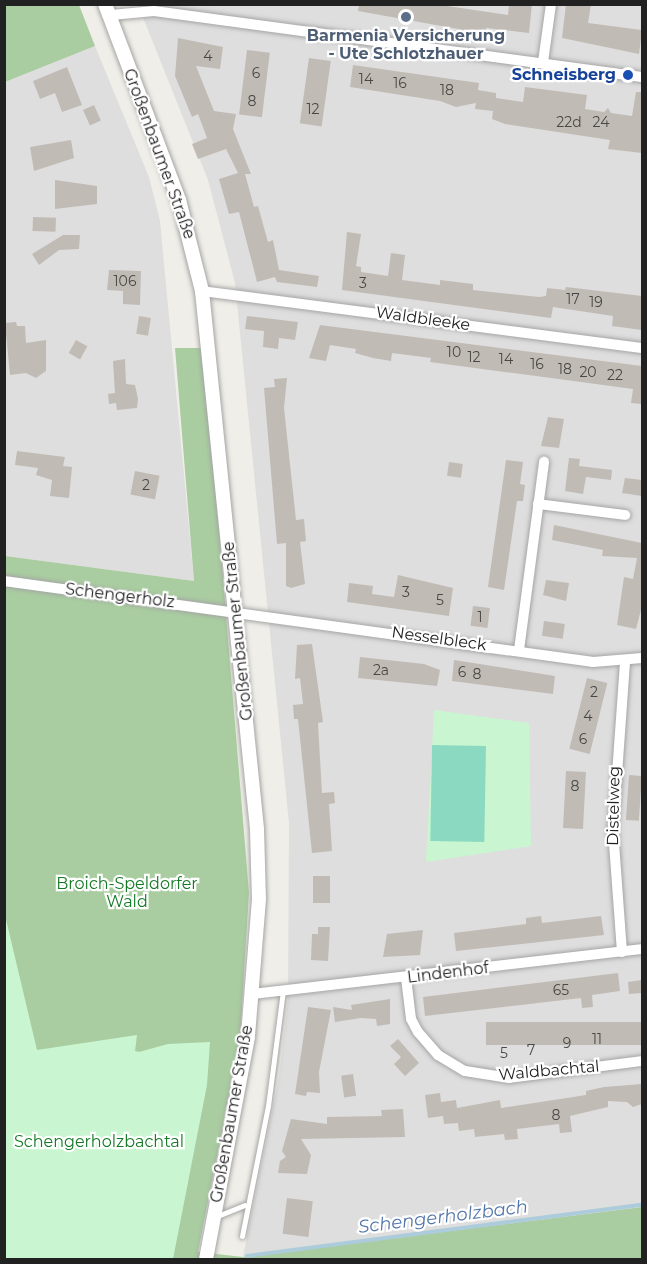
<!DOCTYPE html>
<html>
<head>
<meta charset="utf-8">
<style>
	body { margin:0 }
	#map { position:relative; width:647px; height:1264px; overflow:hidden; background:#f0eee8; font-family:Montserrat,sans-serif }
	div>[style] { position:absolute }
	[style*='--x'] { left:calc(var(--x)*1px); top:calc(var(--y)*1px); width:calc(var(--w)*1px); rotate:calc(var(--a)*1deg) }
	.residential>* { inset:0; background:#dfdede }
	.forest>* { inset:0; background:#a9cda0 }
	.park>* { inset:0; background:#c9f6d1 }
	.pitch>* { inset:0; background:#8cd9c2; transform-origin:0 0 }
	.stream>* { height:4px; margin:-2px; padding:0 2px; transform-origin:2px; border-radius:2px; background:#acccdb }
	.building>* { inset:0; background:#c1bbb5; transform-origin:0 0 }
	.roads { filter:drop-shadow(0 0 2px #a5a5a5) drop-shadow(0 0 2px #a5a5a5) }
	.service>* { height:5px; margin:-2.5px; padding:0 2.5px; transform-origin:2.5px; border-radius:2.5px; background:#fff }
	.minor>* { height:10px; margin:-5px; padding:0 5px; transform-origin:5px; border-radius:5px; background:#fff }
	.tertiary>* { height:14px; margin:-7px; padding:0 7px; transform-origin:7px; border-radius:7px; background:#fff }
	.dots>* { width:16px; height:16px; translate:-50% -50%; box-sizing:border-box; border:3px solid #fff; border-radius:50% }
	span { translate:-50% -50%; white-space:nowrap; text-align:center; line-height:1.15; -webkit-text-stroke:4.5px #fff; paint-order:stroke }
	.number-label { font-size:14px; color:#494846 }
	.number-label span { -webkit-text-stroke-width:0 }
	.service-label { font-size:16px; color:#4e5e75; font-weight:700 }
	.transit-label { font-size:16px; color:#164399; font-weight:700 }
	.right { translate:-100% -50%; text-align:right }
	.street-label { font-size:16px; color:#212121 }
	.park-label { font-size:16px; color:#147925 }
	.water-label { font-size:18px; color:#5377ab; font-style:italic }
	.frame { position:absolute; inset:0; border:6px solid #212121; pointer-events:none }
</style>
</head>
<body>
<div id="map">
	<div class="residential">
		<div style="clip-path:polygon(138px 5px,642px 5px,642px 1207px,243px 1257px,279px 1077px,288px 1000px,289px 823px,235px 283px,208px 180px)"></div>
		<div style="clip-path:polygon(95px 46px,149px 177px,160px 221px,194px 581px,5px 556px,5px 82px)"></div>
	</div>
	<div class="forest">
		<div style="clip-path:polygon(5px 4px,79px 5px,95px 46px,5px 82px)"></div>
		<div style="clip-path:polygon(175px 348px,204px 348px,249px 893px,240px 1039px,198px 1252px,243px 1257px,642px 1207px,642px 1259px,5px 1260px,5px 556px,194px 581px)"></div>
	</div>
	<div class="park">
		<div style="clip-path:polygon(434px 710px,529px 723px,531px 846px,426px 862px)"></div>
		<div style="clip-path:polygon(4px 911px,37px 1050px,137px 1035px,135px 1051px,139px 1052px,168px 1044px,210px 1042px,207px 1085px,173px 1259px,5px 1259px)"></div>
	</div>
	<div class="pitch">
		<div style="left:432px;top:745px;width:54px;height:96px;rotate:1deg"></div>
	</div>
	<div class="stream">
		<div style="--x:247;--y:1256;--w:398;--a:-7.4"></div>
	</div>
	<div class="building">
		<div style="clip-path:polygon(359px 4px,434px 4px,508px 15px,509px 4px,532px 4px,529px 33px,486px 28px,486px 34px,358px 11px)"></div>
		<div style="clip-path:polygon(566px 4px,591px 4px,588px 23px,642px 30px,639px 54px,562px 38px)"></div>
		<div style="clip-path:polygon(178px 38px,223px 47px,220px 69px,196px 66px,214px 111px,236px 114px,233px 129px,251px 174px,245px 174px,254px 207px,258px 206px,268px 242px,273px 240px,279px 270px,319px 276px,317px 287px,277px 282px,275px 277px,257px 282px,239px 212px,229px 214px,219px 179px,238px 173px,226px 149px,198px 159px,192px 144px,207px 138px,198px 114px,192px 117px,175px 76px)"></div>
		<div style="left:247px;top:50px;width:23px;height:65px;rotate:7deg"></div>
		<div style="left:309px;top:58px;width:22px;height:66px;rotate:8deg"></div>
		<div style="clip-path:polygon(353px 65px,479px 83px,478px 90px,496px 93px,496px 98px,523px 102px,525px 87px,587px 95px,585px 109px,604px 112px,608px 108px,611px 113px,632px 116px,636px 92px,642px 92px,642px 153px,608px 149px,610px 140px,505px 124px,492px 119px,493px 111px,475px 109px,476px 103px,456px 107px,440px 101px,350px 87px)"></div>
		<div style="clip-path:polygon(67px 67px,82px 105px,62px 112px,55px 93px,40px 99px,33px 81px)"></div>
		<div style="left:94px;top:105px;width:17px;height:12px;rotate:66deg"></div>
		<div style="clip-path:polygon(71px 140px,74px 158px,34px 171px,30px 147px)"></div>
		<div style="clip-path:polygon(55px 180px,97px 186px,97px 204px,55px 209px)"></div>
		<div style="left:33px;top:217px;width:23px;height:14px;rotate:2deg"></div>
		<div style="clip-path:polygon(347px 232px,361px 234px,356px 266px,361px 267px,361px 272px,388px 276px,391px 253px,405px 255px,402px 280px,440px 285px,440px 280px,473px 284px,473px 290px,539px 297px,546px 296px,547px 288px,565px 290px,566px 287px,642px 296px,642px 330px,612px 326px,613px 316px,553px 307px,551px 318px,342px 290px)"></div>
		<div style="clip-path:polygon(63px 235px,80px 235px,79px 249px,59px 250px,39px 265px,32px 254px)"></div>
		<div style="clip-path:polygon(109px 270px,141px 271px,140px 305px,123px 304px,123px 291px,107px 290px)"></div>
		<div style="left:139px;top:316px;width:12px;height:18px;rotate:9deg"></div>
		<div style="clip-path:polygon(247px 316px,298px 322px,295px 340px,279px 338px,278px 349px,263px 347px,264px 331px,245px 329px)"></div>
		<div style="clip-path:polygon(16px 322px,17px 326px,25px 326px,26px 343px,46px 340px,46px 371px,36px 378px,26px 373px,10px 375px,5px 323px)"></div>
		<div style="clip-path:polygon(320px 325px,642px 366px,642px 404px,631px 403px,633px 389px,430px 362px,431px 358px,392px 353px,391px 361px,373px 358px,355px 353px,356px 349px,330px 345px,326px 361px,309px 358px)"></div>
		<div style="left:76px;top:340px;width:13px;height:15px;rotate:29deg"></div>
		<div style="clip-path:polygon(125px 359px,126px 384px,135px 385px,138px 399px,137px 408px,117px 410px,116px 403px,109px 404px,108px 394px,115px 393px,113px 361px)"></div>
		<div style="clip-path:polygon(287px 378px,284px 408px,296px 520px,304px 519px,306px 541px,300px 542px,305px 584px,291px 588px,286px 586px,286px 543px,277px 544px,264px 388px,275px 387px,274px 379px)"></div>
		<div style="clip-path:polygon(548px 417px,564px 419px,559px 448px,541px 446px)"></div>
		<div style="clip-path:polygon(17px 451px,65px 457px,63px 466px,72px 467px,69px 498px,50px 496px,52px 480px,36px 475px,38px 468px,15px 465px)"></div>
		<div style="clip-path:polygon(569px 458px,580px 459px,579px 466px,612px 470px,611px 480px,586px 477px,583px 494px,565px 491px)"></div>
		<div style="clip-path:polygon(506px 460px,523px 462px,520px 484px,525px 485px,523px 501px,517px 501px,504px 590px,488px 587px)"></div>
		<div style="left:449px;top:462px;width:14px;height:14px;rotate:8deg"></div>
		<div style="left:135px;top:471px;width:25px;height:24px;rotate:11deg"></div>
		<div style="clip-path:polygon(625px 478px,642px 480px,642px 496px,622px 493px)"></div>
		<div style="clip-path:polygon(554px 525px,642px 543px,642px 606px,636px 629px,617px 625px,624px 577px,633px 579px,637px 558px,602px 556px,603px 550px,552px 540px)"></div>
		<div style="clip-path:polygon(398px 575px,453px 588px,449px 616px,347px 602px,349px 583px,373px 586px,372px 594px,394px 597px)"></div>
		<div style="clip-path:polygon(546px 580px,569px 583px,566px 601px,543px 595px)"></div>
		<div style="left:473px;top:606px;width:17px;height:20px;rotate:7deg"></div>
		<div style="left:544px;top:621px;width:21px;height:15px;rotate:8deg"></div>
		<div style="clip-path:polygon(312px 644px,323px 722px,318px 723px,322px 793px,334px 792px,335px 803px,329px 804px,332px 851px,312px 853px,298px 719px,294px 719px,293px 705px,303px 704px,300px 678px,295px 679px,297px 645px)"></div>
		<div style="clip-path:polygon(360px 657px,424px 664px,440px 670px,437px 686px,358px 678px)"></div>
		<div style="clip-path:polygon(454px 660px,555px 676px,553px 694px,452px 681px)"></div>
		<div style="left:587px;top:678px;width:21px;height:73px;rotate:14deg"></div>
		<div style="left:566px;top:771px;width:20px;height:57px;rotate:3deg"></div>
		<div style="left:629px;top:775px;width:13px;height:45px;rotate:4deg"></div>
		<div style="left:330px;top:876px;width:27px;height:17px;rotate:90deg"></div>
		<div style="clip-path:polygon(541px 916px,542px 923px,601px 916px,604px 935px,456px 951px,454px 933px,526px 924px,526px 918px)"></div>
		<div style="clip-path:polygon(318px 927px,330px 927px,328px 961px,311px 960px,312px 934px,318px 934px)"></div>
		<div style="clip-path:polygon(423px 930px,420px 955px,383px 957px,387px 934px)"></div>
		<div style="clip-path:polygon(618px 973px,620px 991px,592px 995px,593px 1007px,582px 1008px,581px 998px,425px 1016px,423px 997px)"></div>
		<div style="clip-path:polygon(642px 980px,642px 993px,629px 994px,628px 982px)"></div>
		<div style="clip-path:polygon(390px 999px,390px 1024px,377px 1026px,376px 1019px,361px 1018px,335px 1022px,333px 1007px,352px 1010px,351px 1005px)"></div>
		<div style="clip-path:polygon(308px 1007px,331px 1010px,319px 1072px,320px 1093px,307px 1092px,306px 1096px,295px 1094px)"></div>
		<div style="left:642px;top:1022px;width:23px;height:156px;rotate:90deg"></div>
		<div style="clip-path:polygon(398px 1039px,419px 1063px,405px 1076px,394px 1064px,401px 1057px,390px 1046px)"></div>
		<div style="left:353px;top:1074px;width:22px;height:12px;rotate:82deg"></div>
		<div style="clip-path:polygon(642px 1084px,642px 1104px,633px 1107px,627px 1102px,608px 1101px,608px 1107px,570px 1116px,572px 1132px,560px 1133px,559px 1124px,517px 1129px,518px 1139px,505px 1140px,504px 1134px,475px 1137px,474px 1129px,459px 1131px,458px 1123px,444px 1124px,443px 1116px,428px 1118px,425px 1095px,440px 1093px,441px 1102px,456px 1100px,457px 1108px,500px 1100px,501px 1108px,586px 1095px,586px 1091px,604px 1087px)"></div>
		<div style="clip-path:polygon(403px 1109px,405px 1137px,301px 1139px,311px 1155px,307px 1174px,278px 1173px,280px 1161px,286px 1157px,282px 1151px,291px 1119px,327px 1124px,327px 1117px,382px 1116px,381px 1110px)"></div>
		<div style="left:287px;top:1198px;width:26px;height:36px;rotate:7deg"></div>
	</div>
	<div class="roads">
		<div class="service">
			<div style="--x:215;--y:1217;--w:32;--a:-22"></div>
			<div style="--x:242;--y:1236;--w:133;--a:-78.7"></div>
			<div style="--x:268;--y:1106;--w:117;--a:-82.6"></div>
		</div>
		<div class="minor">
			<div style="--x:111;--y:15;--w:43;--a:-5.3"></div>
			<div style="--x:154;--y:11;--w:492;--a:7.7"></div>
			<div style="--x:543;--y:62;--w:59;--a:-82.1"></div>
			<div style="--x:202;--y:291;--w:444;--a:7.4"></div>
			<div style="--x:538;--y:504;--w:88;--a:7.2"></div>
			<div style="--x:4;--y:581;--w:595;--a:7.83"></div>
			<div style="--x:593;--y:662;--w:49;--a:-4.7"></div>
			<div style="--x:519;--y:650;--w:190;--a:-82.4"></div>
			<div style="--x:622;--y:952;--w:122;--a:-94.2"></div>
			<div style="--x:613;--y:830;--w:168;--a:-85.9"></div>
			<div style="--x:406;--y:978;--w:41;--a:83"></div>
			<div style="--x:411;--y:1019;--w:15;--a:62"></div>
			<div style="--x:418;--y:1032;--w:30;--a:49"></div>
			<div style="--x:438;--y:1055;--w:31;--a:31"></div>
			<div style="--x:465;--y:1071;--w:45;--a:9"></div>
			<div style="--x:509;--y:1078;--w:134;--a:-7.3"></div>
			<div style="--x:253;--y:994;--w:392;--a:-6.6"></div>
		</div>
		<div class="tertiary">
			<div style="--x:105;--y:4;--w:210;--a:69.3"></div>
			<div style="--x:179;--y:200;--w:94;--a:75.8"></div>
			<div style="--x:202;--y:291;--w:541;--a:84.16"></div>
			<div style="--x:257;--y:829;--w:70;--a:88.4"></div>
			<div style="--x:259;--y:899;--w:138;--a:94.6"></div>
			<div style="--x:248;--y:1037;--w:227;--a:100.7"></div>
		</div>
	</div>
	<div class="dots">
		<div style="left:406px;top:17px;background:#5c6f8a"></div>
		<div style="left:628px;top:75px;background:#1a4fb4"></div>
	</div>
	<div class="number-label">
		<span style="left:208px;top:56px">4</span>
		<span style="left:256px;top:73px">6</span>
		<span style="left:366px;top:79px">14</span>
		<span style="left:400px;top:83px">16</span>
		<span style="left:447px;top:90px">18</span>
		<span style="left:252px;top:101px">8</span>
		<span style="left:313px;top:109px">12</span>
		<span style="left:569px;top:122px">22d</span>
		<span style="left:601px;top:122px">24</span>
		<span style="left:125px;top:281px">106</span>
		<span style="left:363px;top:283px">3</span>
		<span style="left:573px;top:299px">17</span>
		<span style="left:596px;top:302px">19</span>
		<span style="left:454px;top:352px">10</span>
		<span style="left:474px;top:357px">12</span>
		<span style="left:506px;top:359px">14</span>
		<span style="left:537px;top:364px">16</span>
		<span style="left:565px;top:369px">18</span>
		<span style="left:588px;top:372px">20</span>
		<span style="left:615px;top:375px">22</span>
		<span style="left:146px;top:485px">2</span>
		<span style="left:406px;top:592px">3</span>
		<span style="left:440px;top:600px">5</span>
		<span style="left:480px;top:617px">1</span>
		<span style="left:381px;top:670px">2a</span>
		<span style="left:462px;top:672px">6</span>
		<span style="left:477px;top:674px">8</span>
		<span style="left:594px;top:692px">2</span>
		<span style="left:588px;top:716px">4</span>
		<span style="left:583px;top:739px">6</span>
		<span style="left:575px;top:786px">8</span>
		<span style="left:561px;top:990px">65</span>
		<span style="left:597px;top:1039px">11</span>
		<span style="left:567px;top:1043px">9</span>
		<span style="left:531px;top:1050px">7</span>
		<span style="left:504px;top:1053px">5</span>
		<span style="left:556px;top:1115px">8</span>
	</div>
	<div class="service-label">
		<span style="left:406px;top:45px">Barmenia Versicherung<br>- Ute Schlotzhauer</span>
	</div>
	<div class="transit-label">
		<span class="right" style="left:616px;top:75px">Schneisberg</span>
	</div>
	<div class="street-label">
		<span style="left:159px;top:154px;rotate:70deg">Großenbaumer Straße</span>
		<span style="left:423px;top:319px;rotate:8deg">Waldbleeke</span>
		<span style="left:120px;top:596px;rotate:7deg">Schengerholz</span>
		<span style="left:238px;top:631px;rotate:-96deg">Großenbaumer Straße</span>
		<span style="left:439px;top:639px;rotate:8deg">Nesselbleck</span>
		<span style="left:614px;top:806px;rotate:-89deg">Distelweg</span>
		<span style="left:448px;top:973px;rotate:-7deg">Lindenhof</span>
		<span style="left:549px;top:1071px;rotate:-5deg">Waldbachtal</span>
		<span style="left:232px;top:1114px;rotate:-80deg">Großenbaumer Straße</span>
	</div>
	<div class="park-label">
		<span style="left:127px;top:893px">Broich-Speldorfer<br>Wald</span>
		<span style="left:99px;top:1142px">Schengerholzbachtal</span>
	</div>
	<div class="water-label">
		<span style="left:443px;top:1217px;rotate:-7deg">Schengerholzbach</span>
	</div>
	<div class="frame"></div>
</div>
</body>
</html>
